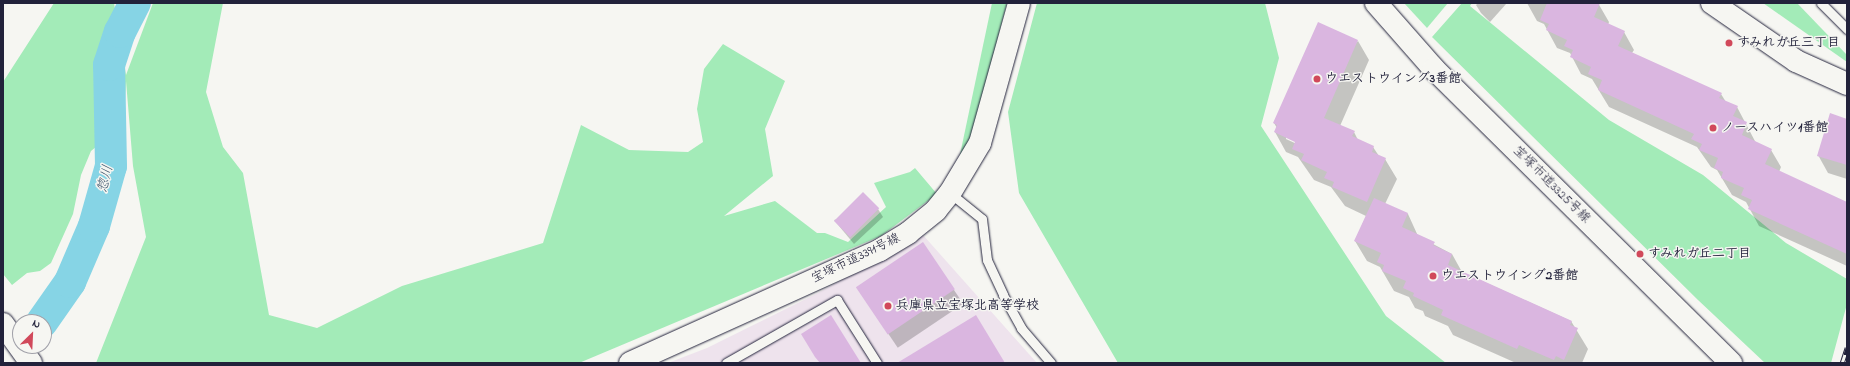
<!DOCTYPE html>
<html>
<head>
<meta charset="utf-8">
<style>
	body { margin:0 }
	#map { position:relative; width:1850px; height:366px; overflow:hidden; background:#f6f6f2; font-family:"Indie Flower","Klee One",sans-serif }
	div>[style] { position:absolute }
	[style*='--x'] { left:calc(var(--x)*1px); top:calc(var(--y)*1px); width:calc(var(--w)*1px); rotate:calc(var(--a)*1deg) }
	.built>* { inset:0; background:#eee3ed }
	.green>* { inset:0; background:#a3ebb8 }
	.shadow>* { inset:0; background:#0003; transform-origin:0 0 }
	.river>* { height:32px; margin:-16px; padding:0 16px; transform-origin:16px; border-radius:16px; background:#86d4e5 }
	.building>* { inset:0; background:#dab6e0; transform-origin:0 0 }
	.roads { filter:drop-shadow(0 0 1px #22223b) drop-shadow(0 0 1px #22223b) }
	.lane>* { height:9px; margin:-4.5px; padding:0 4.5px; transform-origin:4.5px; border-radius:4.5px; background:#f6f6f2 }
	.secondary>* { height:22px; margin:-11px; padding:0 11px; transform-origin:11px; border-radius:11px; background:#f6f6f2 }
	.highway>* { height:22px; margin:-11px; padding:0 11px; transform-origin:11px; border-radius:11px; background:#f6f6f2 }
	.rail>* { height:4.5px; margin-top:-2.25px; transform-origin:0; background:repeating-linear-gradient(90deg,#f6f6f2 0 9px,#22223b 0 18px); box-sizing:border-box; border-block:1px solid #22223b }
	.dots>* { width:11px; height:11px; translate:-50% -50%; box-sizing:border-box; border:2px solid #f6f6f2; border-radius:50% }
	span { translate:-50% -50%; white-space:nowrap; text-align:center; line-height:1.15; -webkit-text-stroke:3px #f6f6f2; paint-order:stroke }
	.poi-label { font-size:13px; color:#22223b; font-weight:700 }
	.left { translate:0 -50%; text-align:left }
	.street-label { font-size:13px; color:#22223b }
	.water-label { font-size:14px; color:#40576e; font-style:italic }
	.frame { position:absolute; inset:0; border:4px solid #22223b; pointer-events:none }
	.north { position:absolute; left:12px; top:314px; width:40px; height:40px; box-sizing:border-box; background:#f6f6f2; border:1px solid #a1a1a9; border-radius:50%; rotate:24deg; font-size:11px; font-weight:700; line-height:16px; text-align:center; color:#22223b }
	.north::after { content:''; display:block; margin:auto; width:14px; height:18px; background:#d1495b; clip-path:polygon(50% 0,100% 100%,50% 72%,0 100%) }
</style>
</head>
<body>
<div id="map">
	<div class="built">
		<div style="clip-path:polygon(923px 235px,1037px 363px,668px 363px,707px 348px,818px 293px)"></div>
	</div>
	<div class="green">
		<div style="clip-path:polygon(54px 3px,114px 3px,126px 75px,153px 3px,223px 3px,206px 92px,223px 147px,243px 173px,269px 315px,317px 328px,402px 286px,543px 243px,581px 125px,629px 150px,688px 152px,703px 142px,697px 109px,704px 69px,723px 44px,785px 81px,765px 129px,773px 176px,724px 216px,775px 201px,817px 233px,825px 233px,848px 242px,886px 207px,874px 183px,910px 172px,915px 168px,937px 194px,881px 236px,579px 363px,96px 363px,146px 237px,133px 166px,126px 81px,124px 124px,91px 151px,81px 175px,73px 214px,51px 263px,40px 271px,27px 273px,12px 285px,3px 274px,3px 82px)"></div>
		<div style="clip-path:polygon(992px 3px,1007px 3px,975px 126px,958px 164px)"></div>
		<div style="clip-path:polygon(1037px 3px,1265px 3px,1279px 58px,1261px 126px,1386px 316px,1446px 363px,1118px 363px,1019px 193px,1008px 112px)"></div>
		<div style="clip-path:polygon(1404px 3px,1448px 3px,1427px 28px)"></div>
		<div style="clip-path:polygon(1462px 3px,1472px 3px,1470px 6px,1609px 120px,1703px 175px,1786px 243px,1847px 279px,1847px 304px,1831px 363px,1765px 363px,1698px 300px,1432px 37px)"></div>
		<div style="clip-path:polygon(1763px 3px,1797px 3px,1847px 55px,1847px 62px)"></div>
	</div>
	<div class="shadow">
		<div style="clip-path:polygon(1478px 3px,1507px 3px,1490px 22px,1481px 13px,1476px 5px)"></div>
		<div style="clip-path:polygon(1527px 3px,1598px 3px,1609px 22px,1608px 25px,1624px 32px,1634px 50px,1632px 53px,1721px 94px,1726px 102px,1737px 107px,1756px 143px,1771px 150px,1781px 167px,1779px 172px,1847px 203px,1847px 266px,1759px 226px,1746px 202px,1732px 195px,1717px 170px,1711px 167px,1697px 147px,1609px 107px,1592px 79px,1581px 74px,1570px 53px,1557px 48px,1544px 24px,1537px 21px)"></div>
		<div style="clip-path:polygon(evenodd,1358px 41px,1369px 60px,1340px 126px,1354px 132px,1358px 140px,1373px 147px,1379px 156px,1385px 159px,1397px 179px,1385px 204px,1408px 214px,1418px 236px,1452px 254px,1462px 272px,1571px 321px,1588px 349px,1582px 363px,1516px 363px,1453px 335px,1448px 326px,1425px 316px,1423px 311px,1415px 308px,1409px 297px,1394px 291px,1380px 267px,1367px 261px,1355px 241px,1366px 216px,1345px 206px,1331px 187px,1314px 180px,1298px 157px,1286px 152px,1275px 132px,1277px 128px,1274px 123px,1358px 41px,1286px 137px,1300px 143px,1299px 145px,1286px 139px,1286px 137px)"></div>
		<div style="clip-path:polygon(1847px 120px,1847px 179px,1828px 173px,1818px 155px)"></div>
		<div style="clip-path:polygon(878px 209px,883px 217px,854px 244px,834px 220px)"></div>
		<div style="left:923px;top:244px;width:72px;height:79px;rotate:56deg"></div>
	</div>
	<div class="river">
		<div style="--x:42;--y:322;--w:49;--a:-55"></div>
		<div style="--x:70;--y:282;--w:61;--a:-66.8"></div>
		<div style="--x:94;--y:226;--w:62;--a:-74.2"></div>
		<div style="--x:111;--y:166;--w:101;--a:-91.1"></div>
		<div style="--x:109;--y:65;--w:35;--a:-72"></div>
		<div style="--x:120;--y:32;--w:33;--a:-63"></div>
	</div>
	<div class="building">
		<div style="clip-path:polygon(1547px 3px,1600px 3px,1594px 17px,1625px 31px,1618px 46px,1722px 93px,1719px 98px,1738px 106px,1733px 116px,1747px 122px,1742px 135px,1772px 149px,1765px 164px,1847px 202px,1847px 254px,1748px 209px,1752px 200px,1741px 195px,1744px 188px,1721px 178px,1723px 172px,1714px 168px,1718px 158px,1699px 150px,1702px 144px,1691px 139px,1694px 134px,1598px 90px,1602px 80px,1588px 74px,1591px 67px,1570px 57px,1573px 50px,1564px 46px,1567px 40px,1546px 30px,1549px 24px,1540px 20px)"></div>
		<div style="clip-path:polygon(1318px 22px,1358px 40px,1324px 118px,1355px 131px,1352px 136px,1374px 146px,1372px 152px,1386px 158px,1367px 202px,1332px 187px,1334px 182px,1324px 178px,1327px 172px,1301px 160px,1304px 154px,1292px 149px,1295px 142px,1274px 132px,1277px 125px,1273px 123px)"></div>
		<div style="clip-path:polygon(1830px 113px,1847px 119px,1847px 165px,1817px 156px)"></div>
		<div style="left:863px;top:192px;width:23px;height:41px;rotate:45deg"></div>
		<div style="clip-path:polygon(1374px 198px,1408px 213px,1402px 227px,1435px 242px,1433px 245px,1452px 254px,1448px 265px,1572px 321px,1570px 325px,1578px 328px,1564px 360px,1556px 356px,1554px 360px,1519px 345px,1517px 349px,1441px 315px,1443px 310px,1413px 296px,1414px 293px,1403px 288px,1406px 281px,1382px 271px,1384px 265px,1377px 262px,1381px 253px,1354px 241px)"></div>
		<div style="left:923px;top:242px;width:57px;height:81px;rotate:56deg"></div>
		<div style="clip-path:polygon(831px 315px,861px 363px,820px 363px,815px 357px,801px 334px)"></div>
		<div style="clip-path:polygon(976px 315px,1005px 363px,897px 363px)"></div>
	</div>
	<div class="roads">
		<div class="lane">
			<div style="--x:1821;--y:3;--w:37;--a:45"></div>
			<div style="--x:950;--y:193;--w:41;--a:39.1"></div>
			<div style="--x:982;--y:219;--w:41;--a:83"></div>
			<div style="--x:987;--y:260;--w:38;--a:65"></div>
			<div style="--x:1003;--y:295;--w:38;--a:61"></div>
			<div style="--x:1021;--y:328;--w:46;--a:49.4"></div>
			<div style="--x:726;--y:363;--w:128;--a:-29.6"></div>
			<div style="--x:837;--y:300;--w:75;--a:57.6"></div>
		</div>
		<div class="secondary">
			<div style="--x:1376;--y:3;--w:88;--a:48.7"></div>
			<div style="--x:1434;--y:69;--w:418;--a:44.7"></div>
			<div style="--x:1712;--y:3;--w:102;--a:34.6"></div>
			<div style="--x:1796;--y:61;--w:56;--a:24.3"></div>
			<div style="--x:630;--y:363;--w:274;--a:-24.3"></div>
			<div style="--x:880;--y:250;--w:33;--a:-31"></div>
			<div style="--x:908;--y:233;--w:36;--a:-39"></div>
			<div style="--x:936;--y:210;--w:22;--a:-51"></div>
			<div style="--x:950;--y:193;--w:58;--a:-59"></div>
			<div style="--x:980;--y:143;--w:145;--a:-74.4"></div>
		</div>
		<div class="highway">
			<div style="--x:3;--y:324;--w:48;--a:54.3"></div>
		</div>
	</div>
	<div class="rail">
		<div style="--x:1842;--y:363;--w:16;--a:-72"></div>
	</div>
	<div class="dots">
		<div style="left:1729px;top:43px;background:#d1495b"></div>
		<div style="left:1317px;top:79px;background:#d1495b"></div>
		<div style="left:1713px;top:128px;background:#d1495b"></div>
		<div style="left:1640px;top:254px;background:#d1495b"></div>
		<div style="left:1433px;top:276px;background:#d1495b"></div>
		<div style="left:888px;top:306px;background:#d1495b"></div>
	</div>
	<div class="poi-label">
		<span class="left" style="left:1737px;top:43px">すみれガ丘三丁目</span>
		<span class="left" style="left:1325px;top:79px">ウエストウイング3番館</span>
		<span class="left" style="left:1721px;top:128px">ノースハイツ1番館</span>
		<span class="left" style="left:1648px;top:254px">すみれガ丘二丁目</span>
		<span class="left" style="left:1441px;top:276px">ウエストウイング2番館</span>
		<span class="left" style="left:896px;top:306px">兵庫県立宝塚北高等学校</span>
	</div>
	<div class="street-label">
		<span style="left:1551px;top:185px;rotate:45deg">宝塚市道3325号線</span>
		<span style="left:856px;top:259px;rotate:-26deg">宝塚市道3391号線</span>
	</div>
	<div class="water-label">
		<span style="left:106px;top:179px;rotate:-77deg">惣川</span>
	</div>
	<div class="frame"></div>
	<div class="north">N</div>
</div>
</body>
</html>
